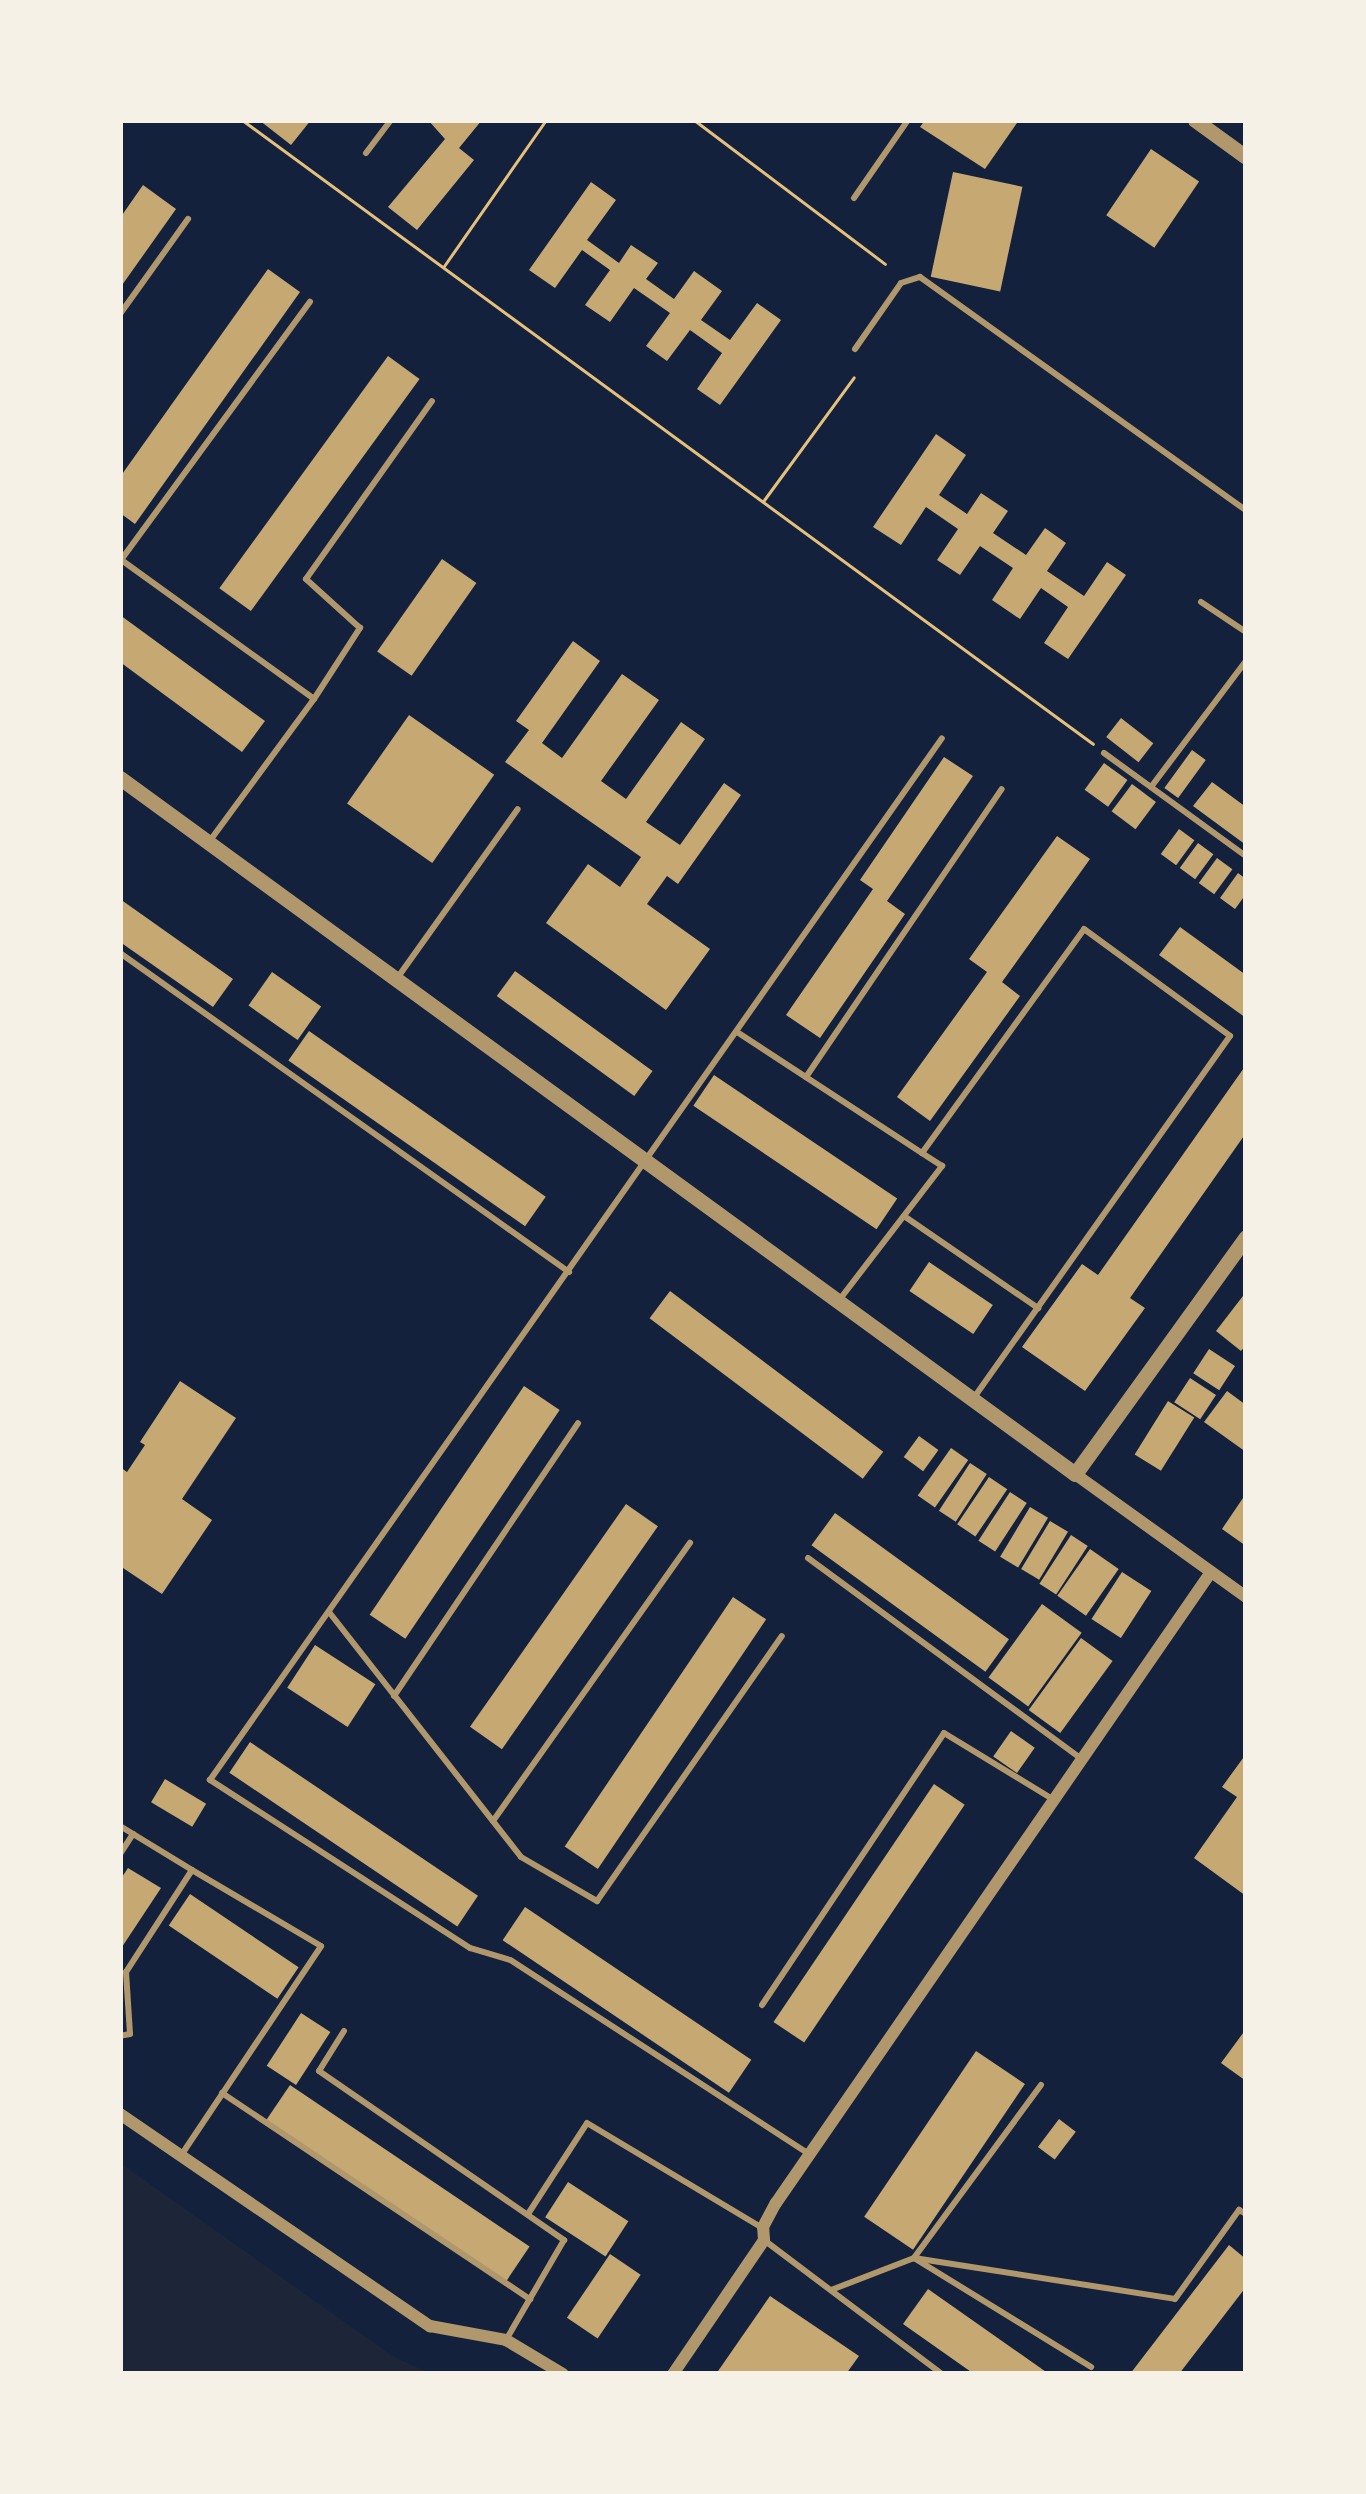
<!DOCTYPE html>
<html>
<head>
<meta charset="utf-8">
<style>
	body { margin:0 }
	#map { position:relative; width:1366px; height:2494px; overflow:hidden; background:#14213d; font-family:Arial,sans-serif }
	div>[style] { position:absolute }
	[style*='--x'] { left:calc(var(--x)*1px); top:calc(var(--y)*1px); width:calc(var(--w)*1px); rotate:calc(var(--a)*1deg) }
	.green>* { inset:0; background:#1d2539 }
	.building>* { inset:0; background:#c6a872; transform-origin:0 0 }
	.path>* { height:3px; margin:-1.5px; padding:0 1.5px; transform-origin:1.5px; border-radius:1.5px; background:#e5c07b }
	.service>* { height:6px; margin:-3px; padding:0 3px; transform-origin:3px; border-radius:3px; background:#b1986c }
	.minor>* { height:12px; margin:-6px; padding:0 6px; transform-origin:6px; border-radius:6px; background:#b1986c }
	.tertiary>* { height:15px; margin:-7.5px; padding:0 7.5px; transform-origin:7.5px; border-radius:7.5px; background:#b1986c }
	span { translate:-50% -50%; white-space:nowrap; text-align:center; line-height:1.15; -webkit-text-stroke:9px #f6f1e7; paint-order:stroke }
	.frame { position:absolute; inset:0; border:123px solid #f6f1e7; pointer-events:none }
</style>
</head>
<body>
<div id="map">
	<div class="green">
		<div style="clip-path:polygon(120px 2163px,391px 2355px,431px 2374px,120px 2374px)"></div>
	</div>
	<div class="building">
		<div style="clip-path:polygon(259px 120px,311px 120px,291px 145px)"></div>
		<div style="clip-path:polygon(428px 120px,482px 120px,459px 148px,474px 160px,417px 230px,388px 207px,445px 139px)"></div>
		<div style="clip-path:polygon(925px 120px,1019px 120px,985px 169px,920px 127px)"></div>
		<div style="left:1151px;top:149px;width:58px;height:80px;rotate:34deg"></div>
		<div style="left:953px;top:172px;width:71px;height:107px;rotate:12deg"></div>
		<div style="clip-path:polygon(591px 182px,616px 200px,587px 240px,619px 263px,631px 245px,658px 263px,646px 279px,674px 299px,694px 271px,722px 291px,701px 320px,730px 340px,757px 303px,781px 320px,720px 405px,697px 389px,722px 353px,690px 330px,667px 361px,646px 346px,670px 313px,634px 288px,610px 322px,585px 305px,610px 270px,582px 250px,555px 288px,529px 270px)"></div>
		<div style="clip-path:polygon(143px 185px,176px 209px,120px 288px,120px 218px)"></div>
		<div style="clip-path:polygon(268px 269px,300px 292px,135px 524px,120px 513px,120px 477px)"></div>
		<div style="left:388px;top:356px;width:39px;height:287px;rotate:36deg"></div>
		<div style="clip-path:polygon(936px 434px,966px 455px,939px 495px,967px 514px,981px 493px,1008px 511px,993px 533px,1026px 555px,1045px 528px,1066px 543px,1047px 571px,1084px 596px,1107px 562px,1126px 575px,1068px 659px,1044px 643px,1068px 607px,1041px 588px,1020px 619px,992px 600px,1013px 568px,980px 546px,960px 575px,937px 560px,958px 529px,926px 507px,901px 545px,873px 527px)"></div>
		<div style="left:442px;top:559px;width:42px;height:113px;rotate:35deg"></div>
		<div style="clip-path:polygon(120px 615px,265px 721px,242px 752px,120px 662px)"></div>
		<div style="clip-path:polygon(573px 641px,600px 661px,542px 743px,562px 758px,622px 674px,659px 700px,601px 781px,626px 799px,681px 722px,705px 739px,646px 822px,680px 845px,724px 783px,741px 795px,678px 884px,667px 876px,647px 904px,710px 949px,666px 1010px,546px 923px,588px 864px,620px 887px,641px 857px,505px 762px,529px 730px,516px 721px)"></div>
		<div style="left:409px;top:715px;width:104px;height:108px;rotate:35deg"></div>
		<div style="left:1121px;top:718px;width:41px;height:24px;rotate:38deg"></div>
		<div style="left:1192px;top:750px;width:17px;height:47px;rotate:36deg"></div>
		<div style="clip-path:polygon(944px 757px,973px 776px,887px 901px,905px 914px,820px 1038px,786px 1015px,873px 889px,860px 880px)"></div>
		<div style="left:1104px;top:763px;width:29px;height:33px;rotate:36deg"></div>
		<div style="clip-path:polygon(1212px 782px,1246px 807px,1246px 845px,1193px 806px)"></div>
		<div style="left:1132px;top:784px;width:30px;height:34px;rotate:37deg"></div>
		<div style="left:1179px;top:829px;width:19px;height:31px;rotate:36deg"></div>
		<div style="clip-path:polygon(1057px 836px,1090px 859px,1002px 982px,1020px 996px,930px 1121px,897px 1097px,987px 972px,969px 959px)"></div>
		<div style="left:1198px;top:843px;width:19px;height:31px;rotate:36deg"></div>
		<div style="left:1217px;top:858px;width:19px;height:31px;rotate:36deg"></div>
		<div style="clip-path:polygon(1238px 873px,1246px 879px,1246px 894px,1235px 909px,1220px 898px)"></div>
		<div style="clip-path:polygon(120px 899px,233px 979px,213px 1007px,120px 942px)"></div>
		<div style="clip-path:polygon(1180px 927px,1246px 975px,1246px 1018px,1159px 955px)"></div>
		<div style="left:515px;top:971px;width:170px;height:31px;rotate:36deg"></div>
		<div style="left:272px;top:972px;width:60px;height:41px;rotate:35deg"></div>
		<div style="left:309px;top:1031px;width:289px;height:36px;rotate:35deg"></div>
		<div style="clip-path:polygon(1246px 1065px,1246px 1133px,1130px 1298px,1145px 1308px,1085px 1391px,1022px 1347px,1082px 1264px,1098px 1275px)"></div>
		<div style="left:714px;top:1075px;width:221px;height:37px;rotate:34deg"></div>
		<div style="left:929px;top:1262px;width:77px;height:35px;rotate:34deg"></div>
		<div style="left:670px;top:1291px;width:267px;height:34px;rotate:37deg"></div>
		<div style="clip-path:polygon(1246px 1292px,1246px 1345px,1241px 1351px,1216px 1331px)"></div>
		<div style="left:1209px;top:1349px;width:31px;height:29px;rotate:33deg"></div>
		<div style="left:1190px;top:1378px;width:31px;height:29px;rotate:33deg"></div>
		<div style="clip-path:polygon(180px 1381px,236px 1418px,182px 1499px,212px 1520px,162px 1594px,120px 1566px,120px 1467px,127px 1472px,145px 1445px,140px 1442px)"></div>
		<div style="left:524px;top:1386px;width:43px;height:276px;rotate:34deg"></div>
		<div style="clip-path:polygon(1227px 1391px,1246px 1405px,1246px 1452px,1204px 1422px)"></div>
		<div style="left:1168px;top:1401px;width:31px;height:63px;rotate:32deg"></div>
		<div style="left:919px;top:1436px;width:24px;height:26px;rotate:36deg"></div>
		<div style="left:951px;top:1448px;width:21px;height:58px;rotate:35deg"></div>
		<div style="left:970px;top:1463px;width:20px;height:57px;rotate:33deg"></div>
		<div style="left:989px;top:1477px;width:22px;height:57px;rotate:34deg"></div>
		<div style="left:1010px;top:1492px;width:20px;height:58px;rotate:33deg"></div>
		<div style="clip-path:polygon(1243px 1498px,1246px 1500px,1246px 1546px,1222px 1529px)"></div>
		<div style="left:626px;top:1504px;width:39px;height:272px;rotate:35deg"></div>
		<div style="left:1030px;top:1507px;width:21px;height:58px;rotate:31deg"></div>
		<div style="left:835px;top:1513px;width:215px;height:40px;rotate:36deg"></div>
		<div style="left:1050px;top:1521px;width:21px;height:56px;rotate:31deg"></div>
		<div style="left:1071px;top:1535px;width:20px;height:58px;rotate:33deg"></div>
		<div style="left:1090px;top:1549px;width:35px;height:57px;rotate:35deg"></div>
		<div style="left:1122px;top:1572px;width:35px;height:56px;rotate:33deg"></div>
		<div style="left:733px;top:1597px;width:40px;height:301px;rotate:34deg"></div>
		<div style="left:1042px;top:1604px;width:49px;height:91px;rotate:36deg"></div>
		<div style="left:1081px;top:1638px;width:39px;height:89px;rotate:36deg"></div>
		<div style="left:315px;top:1645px;width:72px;height:51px;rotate:33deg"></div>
		<div style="left:1011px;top:1731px;width:29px;height:31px;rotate:35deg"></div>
		<div style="left:250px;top:1742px;width:275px;height:37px;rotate:34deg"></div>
		<div style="clip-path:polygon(1246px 1754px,1246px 1896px,1194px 1858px,1237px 1797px,1222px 1787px)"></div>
		<div style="left:165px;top:1779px;width:48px;height:27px;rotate:31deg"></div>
		<div style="left:934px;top:1784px;width:37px;height:287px;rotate:34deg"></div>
		<div style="clip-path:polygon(128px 1868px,161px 1888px,120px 1950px,120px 1880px)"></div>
		<div style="left:190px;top:1894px;width:131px;height:38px;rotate:34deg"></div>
		<div style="left:525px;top:1907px;width:273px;height:40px;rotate:34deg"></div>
		<div style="left:301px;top:2013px;width:35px;height:63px;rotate:33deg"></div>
		<div style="clip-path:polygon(1246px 2029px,1246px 2081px,1221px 2063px)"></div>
		<div style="left:976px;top:2051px;width:59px;height:200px;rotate:34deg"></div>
		<div style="left:290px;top:2085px;width:289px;height:42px;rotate:34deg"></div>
		<div style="left:1059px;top:2119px;width:21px;height:35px;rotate:37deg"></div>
		<div style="left:568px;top:2182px;width:72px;height:42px;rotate:33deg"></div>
		<div style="clip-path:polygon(1229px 2245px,1246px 2259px,1246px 2287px,1179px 2374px,1130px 2374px)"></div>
		<div style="left:610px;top:2254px;width:37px;height:77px;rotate:34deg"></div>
		<div style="clip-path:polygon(928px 2289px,1049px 2374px,974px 2374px,903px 2324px)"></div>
		<div style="clip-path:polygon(770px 2296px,859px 2356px,846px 2374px,716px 2374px)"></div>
	</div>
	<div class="path">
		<div style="--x:242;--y:120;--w:1055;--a:36.25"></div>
		<div style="--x:694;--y:120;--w:239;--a:37"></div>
		<div style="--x:444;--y:266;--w:178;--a:-55.1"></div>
		<div style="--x:764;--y:500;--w:152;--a:-53.8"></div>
	</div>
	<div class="service">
		<div style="--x:366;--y:153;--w:41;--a:-52.9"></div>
		<div style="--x:854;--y:198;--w:95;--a:-55.3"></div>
		<div style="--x:120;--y:314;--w:117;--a:-54.4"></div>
		<div style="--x:855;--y:349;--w:80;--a:-55.1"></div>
		<div style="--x:901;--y:283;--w:20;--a:-18"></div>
		<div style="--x:920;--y:277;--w:401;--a:35.6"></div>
		<div style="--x:120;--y:559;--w:239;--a:35.8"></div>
		<div style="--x:314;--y:699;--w:174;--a:126.3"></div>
		<div style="--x:121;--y:560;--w:320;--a:-53.8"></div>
		<div style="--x:1201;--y:602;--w:54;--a:33.7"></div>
		<div style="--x:314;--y:699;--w:85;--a:-57.1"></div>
		<div style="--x:360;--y:628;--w:73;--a:-137.8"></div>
		<div style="--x:306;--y:579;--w:218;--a:-54.7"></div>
		<div style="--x:1104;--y:753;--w:175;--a:36"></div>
		<div style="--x:1151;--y:787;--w:158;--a:-53"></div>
		<div style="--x:120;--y:953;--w:551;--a:35.39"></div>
		<div style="--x:398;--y:977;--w:206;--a:-54.5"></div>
		<div style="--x:737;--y:1032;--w:221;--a:33.2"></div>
		<div style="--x:806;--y:1077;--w:348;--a:-55.8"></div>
		<div style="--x:904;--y:1216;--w:163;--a:34.5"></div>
		<div style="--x:840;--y:1299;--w:168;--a:-52.5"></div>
		<div style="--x:942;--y:1166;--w:24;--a:-147"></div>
		<div style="--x:922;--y:1153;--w:276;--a:-54.1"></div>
		<div style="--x:1084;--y:929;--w:181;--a:36.2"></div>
		<div style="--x:1230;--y:1036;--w:443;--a:125.3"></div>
		<div style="--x:808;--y:1558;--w:338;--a:36.3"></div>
		<div style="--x:329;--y:1612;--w:311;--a:51.9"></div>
		<div style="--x:521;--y:1857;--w:88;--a:30.1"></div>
		<div style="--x:597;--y:1901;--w:323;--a:-55.1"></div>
		<div style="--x:394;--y:1696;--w:329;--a:-56"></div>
		<div style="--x:493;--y:1821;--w:341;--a:-54.7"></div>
		<div style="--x:120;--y:1826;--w:84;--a:31.4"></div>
		<div style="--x:192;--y:1870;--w:121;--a:122.9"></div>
		<div style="--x:126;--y:1972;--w:62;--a:86.3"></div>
		<div style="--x:130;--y:2034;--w:10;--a:169"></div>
		<div style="--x:120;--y:1854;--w:24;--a:-57"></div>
		<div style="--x:762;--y:2005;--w:327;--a:-56.2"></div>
		<div style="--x:944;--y:1733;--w:125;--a:31.3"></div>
		<div style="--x:344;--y:2031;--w:47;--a:122"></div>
		<div style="--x:319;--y:2071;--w:298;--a:34.6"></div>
		<div style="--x:564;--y:2240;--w:116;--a:120.1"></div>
		<div style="--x:1041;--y:2085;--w:215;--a:126.3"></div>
		<div style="--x:914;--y:2258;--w:208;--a:31.6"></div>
		<div style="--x:222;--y:2093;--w:371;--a:33.8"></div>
		<div style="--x:182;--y:2154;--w:250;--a:-56.2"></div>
		<div style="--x:321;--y:1946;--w:150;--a:-149.5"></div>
		<div style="--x:809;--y:2154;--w:356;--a:-147"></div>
		<div style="--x:510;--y:1960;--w:42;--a:-163.3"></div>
		<div style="--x:470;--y:1948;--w:310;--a:-147.1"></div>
		<div style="--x:210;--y:1780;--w:1273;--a:-54.91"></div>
		<div style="--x:528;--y:2214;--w:108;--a:-57"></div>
		<div style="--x:587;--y:2123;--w:203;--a:30.9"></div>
		<div style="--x:764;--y:2240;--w:223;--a:37"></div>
		<div style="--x:831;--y:2290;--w:89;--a:-21.1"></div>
		<div style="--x:914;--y:2258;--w:264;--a:8.9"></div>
		<div style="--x:1175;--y:2299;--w:110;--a:-54.3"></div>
		<div style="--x:1239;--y:2210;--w:8;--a:30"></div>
	</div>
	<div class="minor">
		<div style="--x:1075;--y:1474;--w:211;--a:35.7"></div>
		<div style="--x:120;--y:2114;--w:376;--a:34.4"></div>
		<div style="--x:430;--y:2326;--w:77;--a:10.4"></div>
		<div style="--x:506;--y:2340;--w:66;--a:30.8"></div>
		<div style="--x:673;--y:2374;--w:162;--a:-55.8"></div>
		<div style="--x:764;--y:2240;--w:13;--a:-94"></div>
		<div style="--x:763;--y:2227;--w:27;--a:-62"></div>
		<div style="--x:776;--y:2203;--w:766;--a:-55.42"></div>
	</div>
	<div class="tertiary">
		<div style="--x:1195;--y:120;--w:63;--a:36"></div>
		<div style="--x:120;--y:778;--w:1182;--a:36.08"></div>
		<div style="--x:1075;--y:1474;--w:292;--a:-54.2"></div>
	</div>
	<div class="frame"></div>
</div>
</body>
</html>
